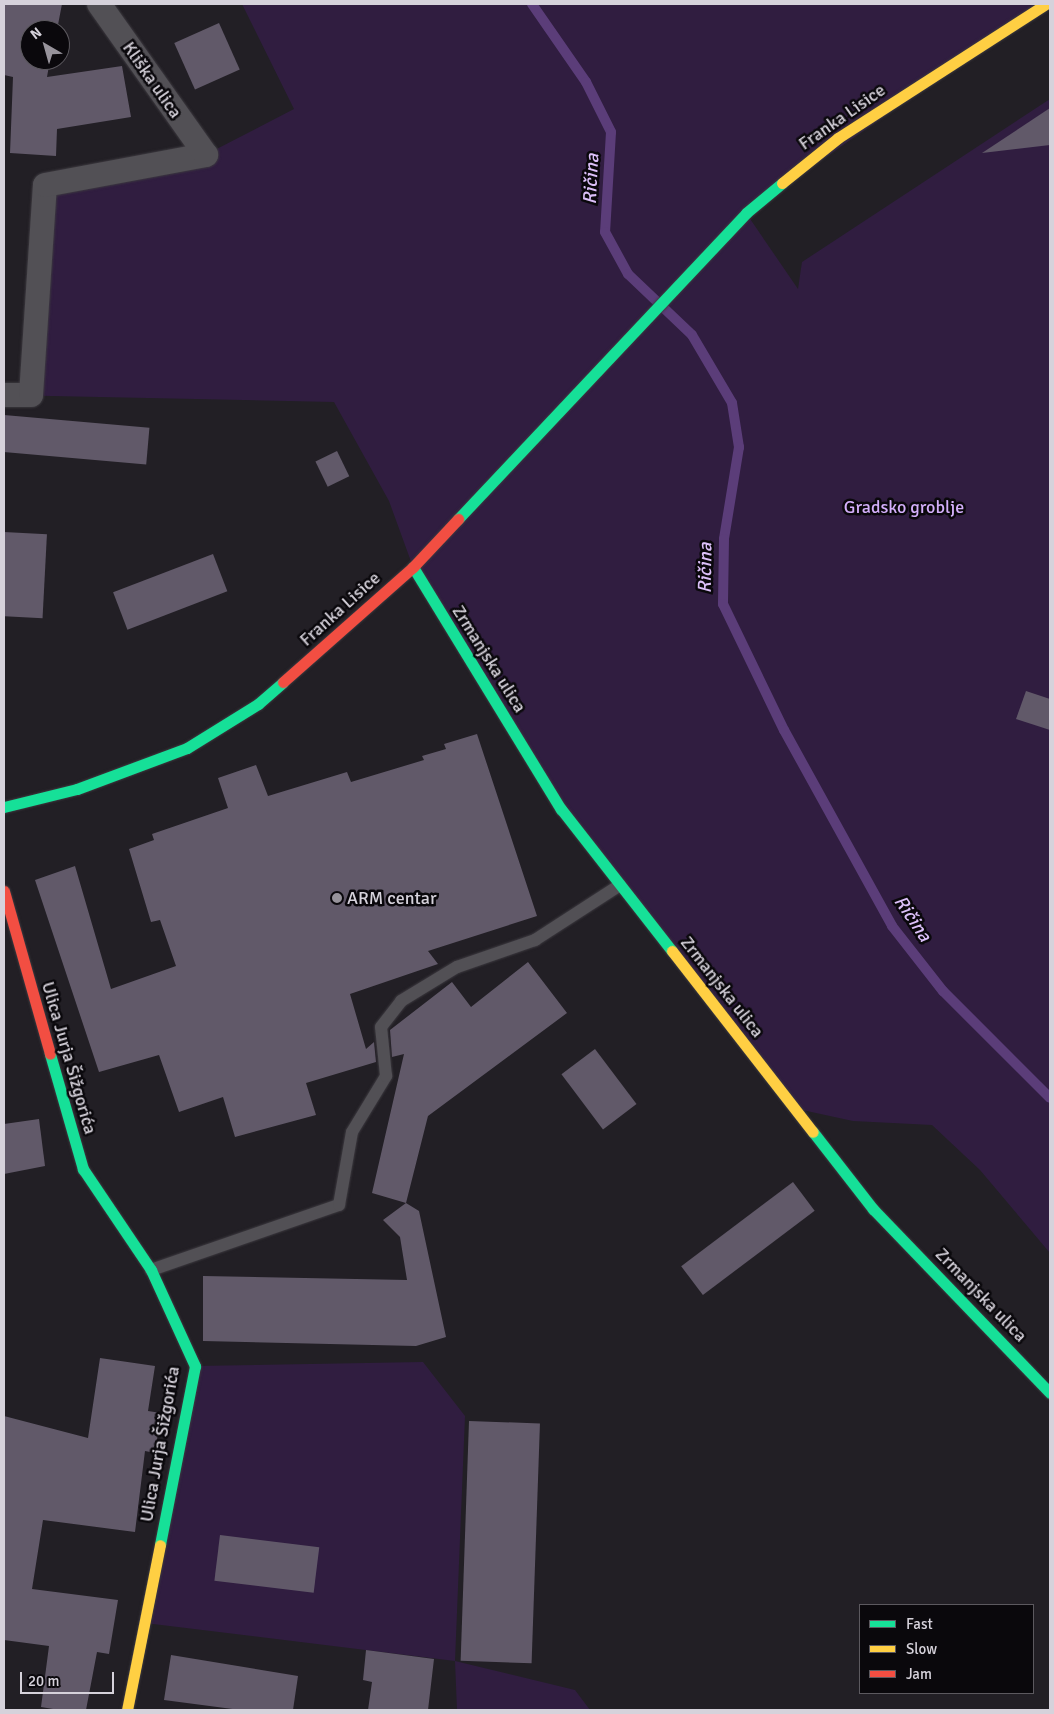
<!DOCTYPE html>
<html>
<head>
<meta charset="utf-8">
<style>
	body { margin:0 }
	#map { position:relative; width:1054px; height:1714px; overflow:hidden; background:#221f25; font-family:Signika,sans-serif }
	div>[style] { position:absolute }
	[style*='--x'] { left:calc(var(--x)*1px); top:calc(var(--y)*1px); width:calc(var(--w)*1px); rotate:calc(var(--a)*1deg) }
	.green>* { inset:0; background:#301d40 }
	.stream>* { height:10px; margin:-5px; padding:0 5px; transform-origin:5px; border-radius:5px; background:#5b3d79 }
	.building>* { inset:0; background:#615969; transform-origin:0 0 }
	.roads { filter:drop-shadow(0 0 1px #3c393f) drop-shadow(0 0 1px #3c393f) }
	.lane>* { height:12px; margin:-6px; padding:0 6px; transform-origin:6px; border-radius:6px; background:#525055 }
	.street>* { height:24px; margin:-12px; padding:0 12px; transform-origin:12px; border-radius:12px; background:#525055 }
	.fast>* { height:11px; margin:-5.5px; padding:0 5.5px; transform-origin:5.5px; border-radius:5.5px; background:#16e098 }
	.slow>* { height:11px; margin:-5.5px; padding:0 5.5px; transform-origin:5.5px; border-radius:5.5px; background:#ffcf43 }
	.jam>* { height:11px; margin:-5.5px; padding:0 5.5px; transform-origin:5.5px; border-radius:5.5px; background:#f24e42 }
	.dots>* { width:14px; height:14px; translate:-50% -50%; box-sizing:border-box; border:2px solid #0a080c; border-radius:50% }
	span { translate:-50% -50%; white-space:nowrap; text-align:center; line-height:1.15; -webkit-text-stroke:5px #0a080c; paint-order:stroke }
	.street-label { font-size:18px; color:#d6d2db }
	.park-label { font-size:18px; color:#d4affb }
	.poi-label { font-size:18px; color:#d6d2db }
	.left { translate:0 -50%; text-align:left }
	.water-label { font-size:19px; color:#dbbff8; font-style:italic }
	.frame { position:absolute; inset:0; border:5px solid #d6d2db; pointer-events:none }
	.legend { position:absolute; left:859px; top:1604px; width:175px; height:90px; box-sizing:border-box; background:#0a080c; border:1px solid #5c595f; margin:0; padding:6px 9px; list-style:none; font-size:15px; color:#d6d2db }
	.legend li { display:flex; align-items:center; gap:10px; height:25px }
	.legend b { width:25px; border:1px solid #5c595f }
	.north { position:absolute; left:20px; top:20px; width:50px; height:50px; box-sizing:border-box; background:#0a080c; border:1px solid #5c595f; border-radius:50%; rotate:322deg; font-size:14px; font-weight:700; line-height:20px; text-align:center; color:#d6d2db }
	.north::after { content:''; display:block; margin:auto; width:18px; height:22px; background:#97939b; clip-path:polygon(50% 0,100% 100%,50% 72%,0 100%) }
	.scale { position:absolute; left:20px; top:1672px; width:94px; height:22px; box-sizing:border-box; border:2px solid #d6d2db; border-top:0; padding-left:6px; font-size:15px; line-height:18px; white-space:nowrap; color:#d6d2db; -webkit-text-stroke:4px #0a080c; paint-order:stroke }
</style>
</head>
<body>
<div id="map">
	<div class="green">
		<div style="clip-path:polygon(242px 4px,1045px 4px,746px 213px,798px 289px,802px 262px,1050px 99px,1050px 1253px,980px 1170px,932px 1125px,853px 1121px,793px 1108px,561px 809px,413px 567px,389px 501px,334px 402px,4px 395px,31px 395px,45px 185px,205px 155px,294px 109px)"></div>
		<div style="clip-path:polygon(423px 1362px,465px 1416px,455px 1661px,575px 1690px,590px 1710px,457px 1710px,455px 1661px,145px 1623px,195px 1366px)"></div>
	</div>
	<div class="stream">
		<div style="--x:532;--y:4;--w:95;--a:55.3"></div>
		<div style="--x:586;--y:82;--w:56;--a:63.4"></div>
		<div style="--x:611;--y:132;--w:100;--a:93.4"></div>
		<div style="--x:605;--y:232;--w:48;--a:61.3"></div>
		<div style="--x:628;--y:274;--w:88;--a:43.6"></div>
		<div style="--x:692;--y:335;--w:79;--a:59.5"></div>
		<div style="--x:732;--y:403;--w:45;--a:81"></div>
		<div style="--x:739;--y:447;--w:93;--a:99.3"></div>
		<div style="--x:724;--y:539;--w:65;--a:90.9"></div>
		<div style="--x:723;--y:604;--w:140;--a:64.2"></div>
		<div style="--x:784;--y:730;--w:224;--a:61.1"></div>
		<div style="--x:892;--y:926;--w:83;--a:51.9"></div>
		<div style="--x:943;--y:991;--w:151;--a:45"></div>
	</div>
	<div class="building">
		<div style="clip-path:polygon(4px 4px,62px 4px,57px 30px,30px 30px,30px 60px,50px 60px,47px 77px,122px 66px,131px 117px,57px 129px,56px 156px,10px 153px,13px 77px,4px 75px)"></div>
		<div style="left:219px;top:23px;width:51px;height:49px;rotate:66deg"></div>
		<div style="clip-path:polygon(1050px 108px,1050px 145px,982px 153px)"></div>
		<div style="left:4px;top:415px;width:146px;height:37px;rotate:5deg"></div>
		<div style="left:337px;top:451px;width:28px;height:24px;rotate:64deg"></div>
		<div style="left:4px;top:532px;width:43px;height:84px;rotate:3deg"></div>
		<div style="left:213px;top:554px;width:40px;height:107px;rotate:69deg"></div>
		<div style="clip-path:polygon(1026px 691px,1050px 699px,1050px 730px,1016px 719px)"></div>
		<div style="clip-path:polygon(477px 734px,537px 916px,428px 951px,438px 964px,350px 994px,366px 1049px,374px 1042px,376px 1062px,306px 1083px,316px 1115px,235px 1137px,223px 1097px,179px 1112px,159px 1055px,99px 1072px,35px 880px,75px 866px,111px 989px,176px 966px,160px 920px,151px 922px,129px 849px,154px 840px,152px 834px,228px 808px,218px 778px,256px 765px,268px 796px,347px 772px,351px 782px,424px 760px,422px 756px,446px 749px,444px 744px)"></div>
		<div style="clip-path:polygon(528px 962px,567px 1013px,428px 1116px,406px 1203px,372px 1193px,404px 1054px,392px 1057px,390px 1030px,452px 982px,471px 1007px)"></div>
		<div style="left:595px;top:1049px;width:69px;height:42px;rotate:53deg"></div>
		<div style="clip-path:polygon(39px 1119px,45px 1166px,4px 1174px,4px 1124px)"></div>
		<div style="left:793px;top:1182px;width:36px;height:140px;rotate:53deg"></div>
		<div style="clip-path:polygon(406px 1203px,419px 1211px,446px 1337px,416px 1346px,203px 1341px,203px 1276px,407px 1280px,400px 1237px,383px 1220px)"></div>
		<div style="clip-path:polygon(100px 1358px,155px 1366px,148px 1411px,161px 1413px,155px 1453px,145px 1451px,135px 1532px,43px 1520px,32px 1589px,118px 1600px,109px 1654px,97px 1652px,86px 1710px,59px 1710px,41px 1707px,49px 1646px,4px 1640px,4px 1416px,88px 1438px)"></div>
		<div style="left:469px;top:1421px;width:71px;height:240px;rotate:2deg"></div>
		<div style="left:220px;top:1535px;width:100px;height:46px;rotate:7deg"></div>
		<div style="clip-path:polygon(366px 1650px,434px 1659px,428px 1710px,368px 1710px,372px 1682px,363px 1680px)"></div>
		<div style="clip-path:polygon(171px 1655px,298px 1676px,293px 1710px,240px 1710px,164px 1700px)"></div>
	</div>
	<div class="roads">
		<div class="lane">
			<div style="--x:151;--y:1270;--w:199;--a:-19.1"></div>
			<div style="--x:339;--y:1205;--w:74;--a:-79.9"></div>
			<div style="--x:352;--y:1132;--w:66;--a:-58.7"></div>
			<div style="--x:386;--y:1076;--w:49;--a:-95.8"></div>
			<div style="--x:381;--y:1027;--w:33;--a:-52"></div>
			<div style="--x:401;--y:1001;--w:66;--a:-31.3"></div>
			<div style="--x:457;--y:967;--w:83;--a:-19.1"></div>
			<div style="--x:535;--y:940;--w:101;--a:-32.9"></div>
		</div>
		<div class="street">
			<div style="--x:4;--y:395;--w:27;--a:0"></div>
			<div style="--x:31;--y:395;--w:210;--a:-86.2"></div>
			<div style="--x:45;--y:185;--w:164;--a:-10.6"></div>
			<div style="--x:206;--y:155;--w:185;--a:-125.3"></div>
		</div>
		<div class="fast">
			<div style="--x:458;--y:519;--w:420;--a:-46.7"></div>
			<div style="--x:746;--y:213;--w:47;--a:-39.8"></div>
			<div style="--x:413;--y:567;--w:284;--a:58.6"></div>
			<div style="--x:561;--y:809;--w:180;--a:52"></div>
			<div style="--x:4;--y:807;--w:75;--a:-13.9"></div>
			<div style="--x:77;--y:789;--w:117;--a:-20.4"></div>
			<div style="--x:187;--y:748;--w:84;--a:-31.8"></div>
			<div style="--x:258;--y:704;--w:33;--a:-41"></div>
			<div style="--x:50;--y:1054;--w:120;--a:74"></div>
			<div style="--x:83;--y:1169;--w:122;--a:56"></div>
			<div style="--x:151;--y:1270;--w:106;--a:65.4"></div>
			<div style="--x:195;--y:1366;--w:182;--a:101.1"></div>
			<div style="--x:813;--y:1132;--w:98;--a:52.1"></div>
			<div style="--x:873;--y:1209;--w:255;--a:46.1"></div>
		</div>
		<div class="slow">
			<div style="--x:782;--y:183;--w:72;--a:-38.8"></div>
			<div style="--x:838;--y:138;--w:247;--a:-32.8"></div>
			<div style="--x:672;--y:951;--w:229;--a:52.1"></div>
			<div style="--x:127;--y:1710;--w:168;--a:-78.7"></div>
		</div>
		<div class="jam">
			<div style="--x:283;--y:682;--w:174;--a:-41.5"></div>
			<div style="--x:413;--y:567;--w:66;--a:-46.8"></div>
			<div style="--x:4;--y:891;--w:169;--a:74.2"></div>
		</div>
	</div>
	<div class="dots">
		<div style="left:337px;top:898px;background:#97939b"></div>
	</div>
	<div class="street-label">
		<span style="left:152px;top:80px;rotate:55deg">Kliška ulica</span>
		<span style="left:842px;top:117px;rotate:-35deg">Franka Lisice</span>
		<span style="left:340px;top:609px;rotate:-42deg">Franka Lisice</span>
		<span style="left:489px;top:659px;rotate:58deg">Zrmanjska ulica</span>
		<span style="left:722px;top:987px;rotate:52deg">Zrmanjska ulica</span>
		<span style="left:69px;top:1058px;rotate:74deg">Ulica Jurja Šižgorića</span>
		<span style="left:981px;top:1295px;rotate:46deg">Zrmanjska ulica</span>
		<span style="left:160px;top:1444px;rotate:-80deg">Ulica Jurja Šižgorića</span>
	</div>
	<div class="park-label">
		<span style="left:904px;top:507px">Gradsko groblje</span>
	</div>
	<div class="poi-label">
		<span class="left" style="left:347px;top:898px">ARM centar</span>
	</div>
	<div class="water-label">
		<span style="left:592px;top:179px;rotate:-87deg">Ričina</span>
		<span style="left:706px;top:568px;rotate:-89deg">Ričina</span>
		<span style="left:912px;top:919px;rotate:56deg">Ričina</span>
	</div>
	<div class="frame"></div>
	<ul class="legend">
	<li><b style="height:6px;background:#16e098"></b>Fast</li>
	<li><b style="height:6px;background:#ffcf43"></b>Slow</li>
	<li><b style="height:6px;background:#f24e42"></b>Jam</li>
	</ul>
	<div class="north">N</div>
	<div class="scale">20 m</div>
</div>
</body>
</html>
